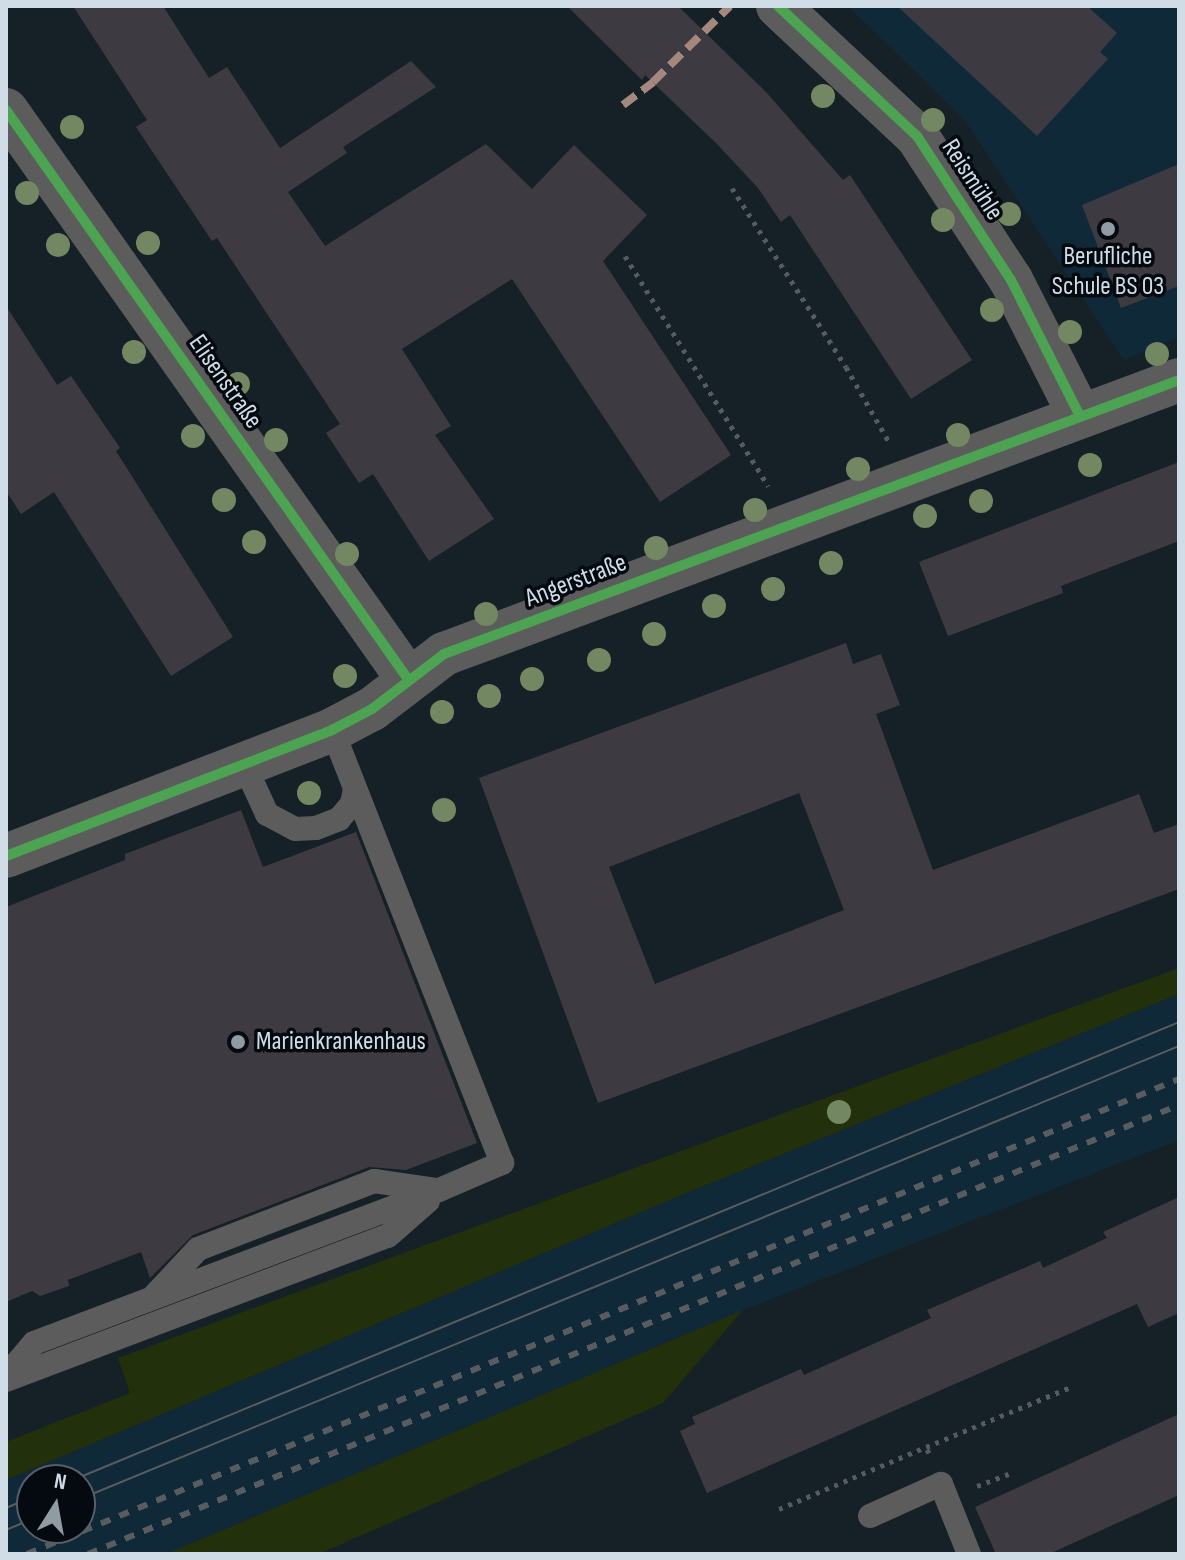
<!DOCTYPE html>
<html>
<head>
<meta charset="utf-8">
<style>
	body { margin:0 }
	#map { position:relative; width:1185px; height:1560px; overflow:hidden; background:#162127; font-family:"Sofia Sans Condensed",sans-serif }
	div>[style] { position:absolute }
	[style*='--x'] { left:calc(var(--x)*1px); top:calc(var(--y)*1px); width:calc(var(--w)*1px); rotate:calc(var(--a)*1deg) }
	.built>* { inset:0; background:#102938 }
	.green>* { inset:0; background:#22300c }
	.building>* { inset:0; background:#3d3b41 }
	.path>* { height:5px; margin-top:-2.5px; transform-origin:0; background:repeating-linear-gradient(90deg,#575b5d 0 4px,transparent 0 10px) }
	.lane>* { height:24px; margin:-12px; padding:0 12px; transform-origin:12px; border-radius:12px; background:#5d5c5c }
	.street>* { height:44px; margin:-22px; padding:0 22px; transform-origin:22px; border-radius:22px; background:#5d5c5c }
	.tram>* { height:2px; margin:-1px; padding:0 1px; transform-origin:1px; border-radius:1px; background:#585c5e }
	.rail>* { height:6px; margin-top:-3px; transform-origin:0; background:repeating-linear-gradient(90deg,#585c5e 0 10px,transparent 0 20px) }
	.quiet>* { height:8px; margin-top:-4px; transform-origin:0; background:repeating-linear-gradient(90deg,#a5887d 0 16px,transparent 0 24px) }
	.cycleway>* { height:10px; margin:-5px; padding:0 5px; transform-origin:5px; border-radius:5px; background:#4ca352 }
	.trees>* { width:24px; height:24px; margin:-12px; border-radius:50%; background:#728762 }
	.dots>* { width:22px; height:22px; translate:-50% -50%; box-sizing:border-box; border:4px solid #040a10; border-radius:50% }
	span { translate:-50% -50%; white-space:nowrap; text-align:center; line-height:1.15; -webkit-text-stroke:7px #040a10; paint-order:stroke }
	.street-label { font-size:26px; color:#d1dde6 }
	.poi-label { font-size:26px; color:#d1dde6 }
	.left { translate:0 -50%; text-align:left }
	.frame { position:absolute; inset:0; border:8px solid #d1dde6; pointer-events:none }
	.north { position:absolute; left:16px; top:1464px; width:80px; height:80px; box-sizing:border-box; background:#040a10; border:2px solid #565e66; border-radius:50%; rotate:11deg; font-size:22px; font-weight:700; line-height:32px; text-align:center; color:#d1dde6 }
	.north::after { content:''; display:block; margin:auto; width:28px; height:36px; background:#909ba3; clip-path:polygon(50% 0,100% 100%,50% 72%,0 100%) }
</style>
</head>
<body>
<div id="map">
	<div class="built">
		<div style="clip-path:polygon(848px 6px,1179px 6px,1179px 337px,1124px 360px,966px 122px)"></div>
		<div style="clip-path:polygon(evenodd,1179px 994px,1179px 1140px,743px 1310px,166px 1554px,6px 1554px,6px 1480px,689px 1192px,1179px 994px,32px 1480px,80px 1480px,80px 1528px,32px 1528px,32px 1480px)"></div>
	</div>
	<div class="green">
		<div style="clip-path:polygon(1179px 968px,1179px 994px,689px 1192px,6px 1480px,6px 1442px,130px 1393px,118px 1358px)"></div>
		<div style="clip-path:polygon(743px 1310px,663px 1403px,319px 1554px,166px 1554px)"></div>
	</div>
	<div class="building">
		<div style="clip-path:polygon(73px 6px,163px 6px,209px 78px,227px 67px,280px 148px,411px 61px,436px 87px,343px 147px,347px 153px,288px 192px,325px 246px,486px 144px,532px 189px,574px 145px,647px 215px,603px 261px,731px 455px,660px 502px,512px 279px,402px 349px,451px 426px,435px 435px,494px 519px,429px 561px,373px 474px,359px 483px,326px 433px,340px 424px,217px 238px,212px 241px,136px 127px,147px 120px)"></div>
		<div style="clip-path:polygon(567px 6px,678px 6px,767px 93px,843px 180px,850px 175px,972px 360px,911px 399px,790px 215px,781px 222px,758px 188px,718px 145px,645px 75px,642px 80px)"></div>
		<div style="clip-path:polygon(897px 6px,1087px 6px,1117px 33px,1100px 52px,1108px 59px,1037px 136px)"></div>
		<div style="clip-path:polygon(1179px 164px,1179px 286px,1121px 308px,1082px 205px)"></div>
		<div style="clip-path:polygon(6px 306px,57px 385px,71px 376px,120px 448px,116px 451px,233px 637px,171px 676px,54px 492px,21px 514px,6px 491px)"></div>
		<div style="clip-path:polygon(1179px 462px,1179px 541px,1061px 586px,1063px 593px,948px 636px,919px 562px)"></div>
		<div style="clip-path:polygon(evenodd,846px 643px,853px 664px,881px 654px,900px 705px,876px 714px,933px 870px,1139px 794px,1154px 833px,1179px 824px,1179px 889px,598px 1103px,479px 778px,846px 643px,799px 793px,844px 910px,655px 984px,609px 867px,799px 793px)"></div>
		<div style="clip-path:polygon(241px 810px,263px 867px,356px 832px,477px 1143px,406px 1170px,369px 1167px,193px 1235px,150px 1278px,141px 1252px,68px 1280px,69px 1286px,40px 1296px,32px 1291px,6px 1302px,6px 907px,125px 860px,125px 854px)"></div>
		<div style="clip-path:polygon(1179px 1197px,1179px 1313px,1148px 1327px,1137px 1304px,707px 1493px,680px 1431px,695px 1424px,692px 1417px,801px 1369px,804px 1375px,931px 1318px,927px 1310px,1040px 1261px,1043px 1268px,1107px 1238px,1103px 1232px)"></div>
		<div style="clip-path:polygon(1179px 1414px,1179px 1495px,1049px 1554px,996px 1554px,975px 1507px)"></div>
	</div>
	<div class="path">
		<div style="--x:732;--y:188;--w:212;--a:57.5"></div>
		<div style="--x:846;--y:367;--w:86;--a:60.2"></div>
		<div style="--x:625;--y:256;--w:271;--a:58.1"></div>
		<div style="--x:929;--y:1453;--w:7;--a:-117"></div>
		<div style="--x:926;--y:1447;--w:159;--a:-22.5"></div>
		<div style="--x:977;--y:1486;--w:34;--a:-21"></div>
		<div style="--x:779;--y:1509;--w:160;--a:-22.9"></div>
	</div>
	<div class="lane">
		<div style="--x:244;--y:764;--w:55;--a:65.3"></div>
		<div style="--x:267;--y:814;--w:32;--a:28"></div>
		<div style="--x:295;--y:829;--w:21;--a:-3"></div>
		<div style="--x:316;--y:828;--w:25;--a:-21"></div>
		<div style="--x:339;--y:819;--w:20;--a:-49"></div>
		<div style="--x:352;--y:804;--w:15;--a:-79"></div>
		<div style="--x:155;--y:1295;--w:63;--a:-46.9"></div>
		<div style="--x:198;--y:1249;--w:189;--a:-21.1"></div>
		<div style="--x:374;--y:1181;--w:64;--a:8.1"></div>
		<div style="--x:6;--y:1376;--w:43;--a:-49.7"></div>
		<div style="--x:34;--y:1343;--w:433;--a:-20.7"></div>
		<div style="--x:439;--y:1190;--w:69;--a:-23.2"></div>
		<div style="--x:502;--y:1163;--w:465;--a:-111.4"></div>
		<div style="--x:6;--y:1380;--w:408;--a:-20.7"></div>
		<div style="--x:388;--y:1236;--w:53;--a:-41.2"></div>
		<div style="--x:870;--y:1516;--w:78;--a:-24.3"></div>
		<div style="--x:941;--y:1484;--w:75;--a:68.2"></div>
	</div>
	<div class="street">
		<div style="--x:778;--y:6;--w:190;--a:43.1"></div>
		<div style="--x:917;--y:136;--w:172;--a:56.9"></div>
		<div style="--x:1011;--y:280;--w:153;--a:63.1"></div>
		<div style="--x:6;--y:110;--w:697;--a:54.76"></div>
		<div style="--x:6;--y:856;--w:350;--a:-21.1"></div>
		<div style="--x:332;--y:730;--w:45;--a:-27.7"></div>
		<div style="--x:372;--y:709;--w:91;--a:-37.4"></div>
		<div style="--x:444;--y:654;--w:784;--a:-20.44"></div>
	</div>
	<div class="tram">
		<div style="--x:73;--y:1480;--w:1197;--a:-22.49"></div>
		<div style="--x:80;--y:1499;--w:1189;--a:-22.4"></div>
		<div style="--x:6;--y:1508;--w:28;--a:-23"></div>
		<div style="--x:6;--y:1530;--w:28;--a:-23"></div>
	</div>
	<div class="rail">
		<div style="--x:27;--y:1554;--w:1246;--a:-22.41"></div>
		<div style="--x:88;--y:1554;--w:1180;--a:-22.37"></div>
	</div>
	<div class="quiet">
		<div style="--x:623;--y:105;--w:38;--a:-37"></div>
		<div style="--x:653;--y:82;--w:108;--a:-44.6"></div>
	</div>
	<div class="cycleway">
		<div style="--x:778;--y:6;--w:190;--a:43.1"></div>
		<div style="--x:917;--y:136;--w:172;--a:56.9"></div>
		<div style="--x:1011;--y:280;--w:153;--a:63.1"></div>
		<div style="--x:6;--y:110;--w:697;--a:54.76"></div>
		<div style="--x:6;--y:856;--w:350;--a:-21.1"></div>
		<div style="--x:332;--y:730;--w:45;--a:-27.7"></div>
		<div style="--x:372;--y:709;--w:91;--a:-37.4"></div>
		<div style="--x:444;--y:654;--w:784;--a:-20.44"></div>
	</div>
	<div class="trees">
		<div style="left:823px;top:96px"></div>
		<div style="left:933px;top:120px"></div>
		<div style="left:72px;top:127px"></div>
		<div style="left:27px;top:193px"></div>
		<div style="left:1009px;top:214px"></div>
		<div style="left:943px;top:220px"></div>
		<div style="left:148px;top:243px"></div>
		<div style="left:58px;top:245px"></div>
		<div style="left:992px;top:310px"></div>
		<div style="left:1070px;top:332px"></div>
		<div style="left:134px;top:352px"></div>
		<div style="left:1157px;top:354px"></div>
		<div style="left:238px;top:384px"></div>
		<div style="left:958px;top:435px"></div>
		<div style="left:193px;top:436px"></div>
		<div style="left:276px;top:440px"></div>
		<div style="left:1090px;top:465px"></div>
		<div style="left:858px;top:469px"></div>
		<div style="left:224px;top:500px"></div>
		<div style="left:981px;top:501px"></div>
		<div style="left:755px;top:510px"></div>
		<div style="left:925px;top:516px"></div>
		<div style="left:254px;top:542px"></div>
		<div style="left:656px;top:548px"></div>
		<div style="left:347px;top:554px"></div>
		<div style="left:831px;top:563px"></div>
		<div style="left:773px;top:589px"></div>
		<div style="left:714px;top:606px"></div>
		<div style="left:486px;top:614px"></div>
		<div style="left:654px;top:634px"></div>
		<div style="left:599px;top:660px"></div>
		<div style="left:345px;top:676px"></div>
		<div style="left:532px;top:679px"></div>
		<div style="left:489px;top:696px"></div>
		<div style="left:442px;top:712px"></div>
		<div style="left:309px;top:793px"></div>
		<div style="left:444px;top:810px"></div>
		<div style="left:839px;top:1112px"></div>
	</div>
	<div class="dots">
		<div style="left:1108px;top:229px;background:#909ba3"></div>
		<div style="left:238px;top:1042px;background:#909ba3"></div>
	</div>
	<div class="street-label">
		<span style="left:972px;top:180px;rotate:57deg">Reismühle</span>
		<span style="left:225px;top:382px;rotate:55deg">Elisenstraße</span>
		<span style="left:576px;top:581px;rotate:-21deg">Angerstraße</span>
	</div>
	<div class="poi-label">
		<span style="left:1108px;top:272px">Berufliche<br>Schule BS 03</span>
		<span class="left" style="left:256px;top:1042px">Marienkrankenhaus</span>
	</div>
	<div class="frame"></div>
	<div class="north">N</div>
</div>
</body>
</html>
